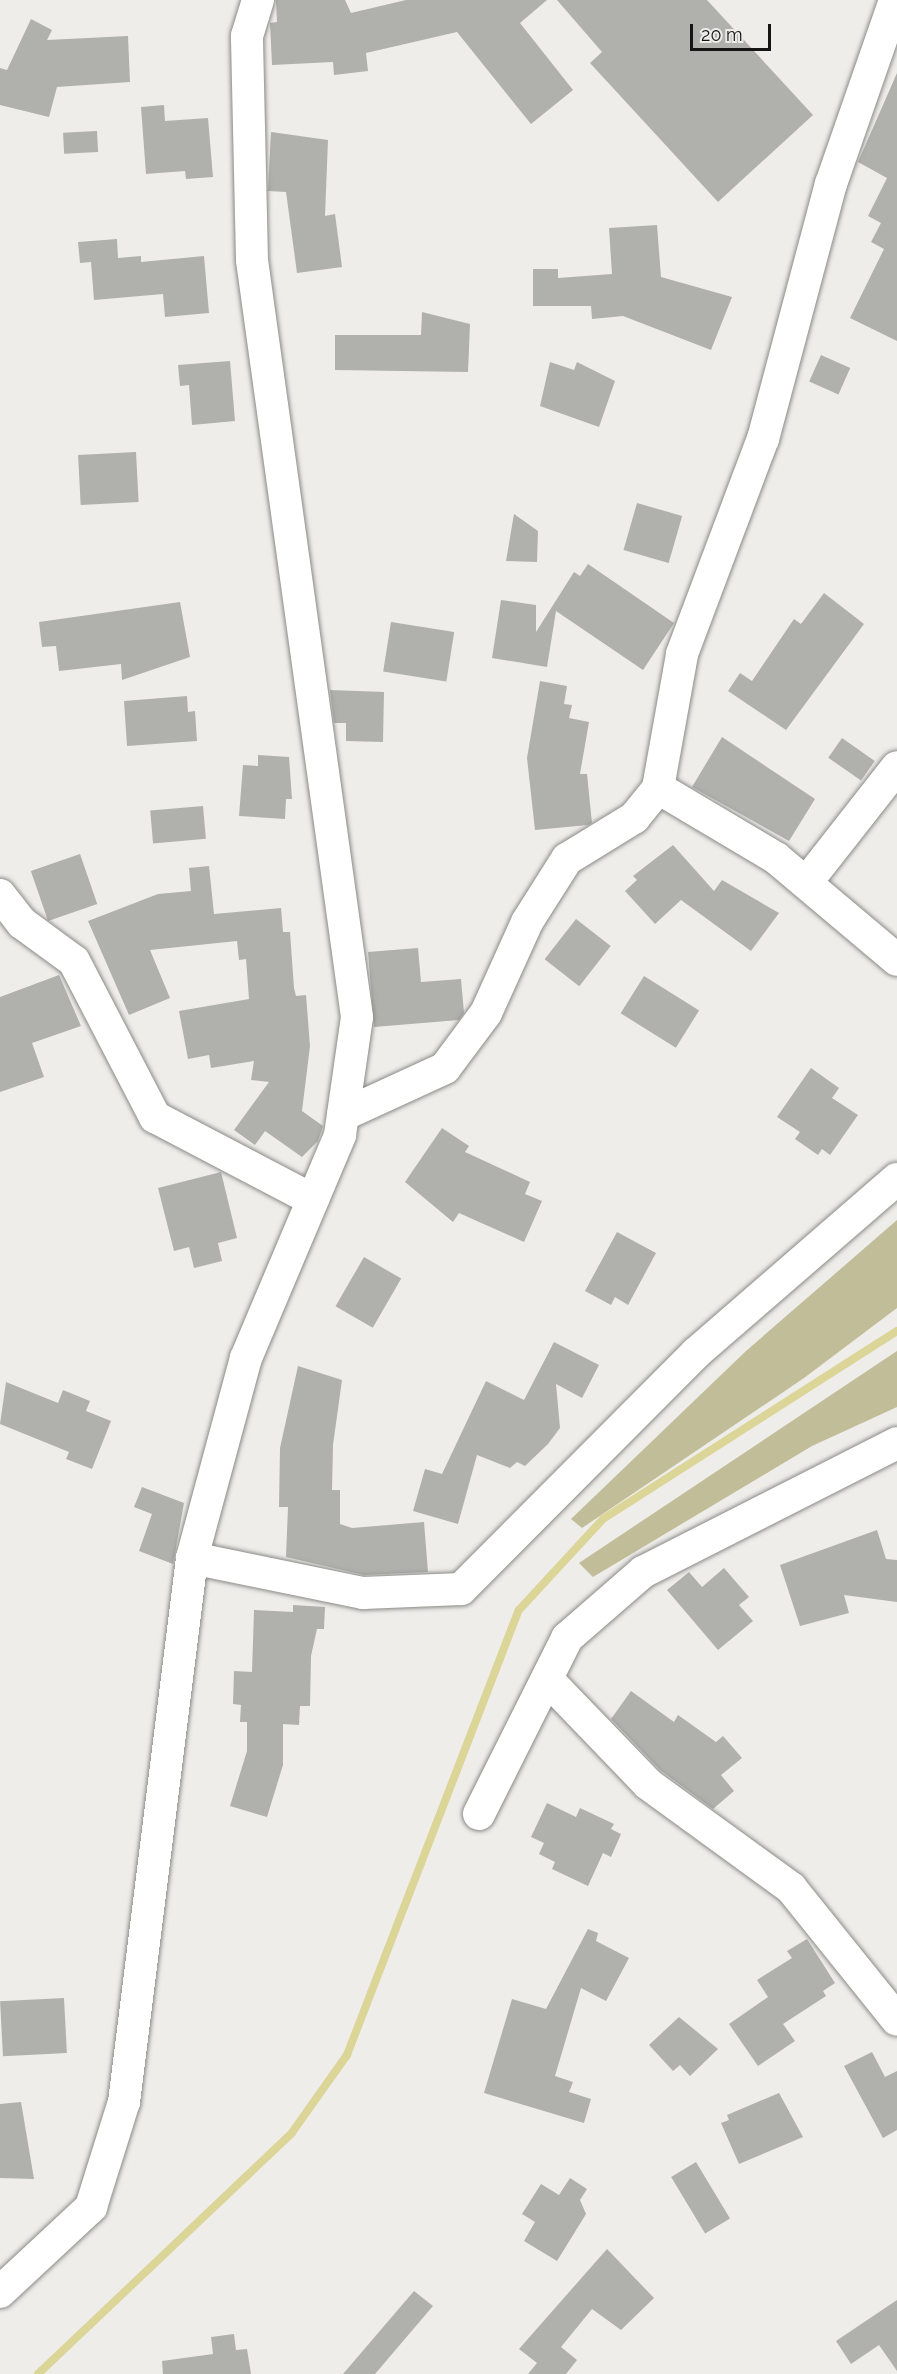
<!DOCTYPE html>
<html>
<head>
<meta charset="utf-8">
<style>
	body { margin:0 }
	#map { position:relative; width:897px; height:2374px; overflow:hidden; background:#eeedea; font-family:Raleway,sans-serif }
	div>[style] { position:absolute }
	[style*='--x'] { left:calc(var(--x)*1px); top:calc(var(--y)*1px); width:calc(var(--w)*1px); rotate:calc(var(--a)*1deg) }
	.green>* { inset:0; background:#c1bd99 }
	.stream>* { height:8px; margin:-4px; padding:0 4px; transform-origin:4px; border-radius:4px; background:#dcd598 }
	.building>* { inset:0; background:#b0b0ad; transform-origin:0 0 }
	.roads { filter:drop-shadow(0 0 2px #8a8a87) drop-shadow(0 0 2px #8a8a87) }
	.street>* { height:32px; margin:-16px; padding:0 16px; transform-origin:16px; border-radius:16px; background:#fff }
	span { translate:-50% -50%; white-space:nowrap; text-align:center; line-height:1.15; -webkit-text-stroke:4.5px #eeedea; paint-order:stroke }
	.scale { position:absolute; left:690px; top:24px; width:81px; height:27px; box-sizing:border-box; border:3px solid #151514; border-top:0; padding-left:8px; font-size:18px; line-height:21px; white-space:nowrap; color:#151514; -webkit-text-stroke:4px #eeedea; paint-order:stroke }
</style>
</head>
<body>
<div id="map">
	<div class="green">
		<div style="clip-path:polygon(897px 1220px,897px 1308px,804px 1378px,582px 1528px,571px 1519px,746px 1351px)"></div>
		<div style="clip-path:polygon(897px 1351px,897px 1407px,812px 1446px,593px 1577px,579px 1563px)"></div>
	</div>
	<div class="stream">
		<div style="--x:38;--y:2374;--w:349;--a:-43.5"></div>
		<div style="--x:291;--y:2134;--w:97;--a:-54.7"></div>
		<div style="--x:347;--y:2055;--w:477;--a:-68.9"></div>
		<div style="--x:519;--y:1610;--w:124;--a:-47.3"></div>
		<div style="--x:603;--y:1519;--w:349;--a:-32.6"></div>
	</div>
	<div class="building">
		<div style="clip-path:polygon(276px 0,345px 0,351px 13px,406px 0,547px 0,520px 23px,573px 90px,531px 124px,457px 32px,366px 53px,368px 71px,334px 75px,333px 62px,272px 65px,270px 23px,277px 22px)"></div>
		<div style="clip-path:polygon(557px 0,707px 0,813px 115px,718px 202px,590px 63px,602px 52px)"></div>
		<div style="clip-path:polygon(31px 19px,52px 30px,47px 40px,128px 36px,130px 82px,57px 87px,49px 117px,0 105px,0 68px,7px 70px)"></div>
		<div style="clip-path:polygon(897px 73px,897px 341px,850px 318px,884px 249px,871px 242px,881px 223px,868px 216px,887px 178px,858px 162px)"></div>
		<div style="clip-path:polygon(164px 105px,165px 121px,208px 118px,213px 177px,186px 179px,185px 171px,146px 174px,141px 107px)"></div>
		<div style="left:97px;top:131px;width:21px;height:34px;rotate:87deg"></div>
		<div style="clip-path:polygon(271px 132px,328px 140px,325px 216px,335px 214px,342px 267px,297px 273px,286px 192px,268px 191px)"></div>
		<div style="clip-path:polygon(657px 225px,661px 277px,732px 297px,711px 350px,623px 316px,592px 319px,591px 306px,533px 306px,533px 269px,558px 269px,558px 278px,612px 274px,609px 228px)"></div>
		<div style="clip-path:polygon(117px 239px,118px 258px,141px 256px,141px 262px,204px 256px,209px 313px,165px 317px,163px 294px,94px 300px,91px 262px,80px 263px,78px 242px)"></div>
		<div style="clip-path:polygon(422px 312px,470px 324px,468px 372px,335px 370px,335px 335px,421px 335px)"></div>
		<div style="left:821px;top:355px;width:32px;height:29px;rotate:24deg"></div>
		<div style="clip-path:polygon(230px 361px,235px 421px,192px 425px,189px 385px,180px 386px,178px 365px)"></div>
		<div style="clip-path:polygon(550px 362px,574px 370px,577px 362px,615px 381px,599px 427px,540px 406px)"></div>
		<div style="left:136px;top:452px;width:50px;height:58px;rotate:87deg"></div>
		<div style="left:637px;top:503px;width:47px;height:49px;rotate:16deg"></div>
		<div style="clip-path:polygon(514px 514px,538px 531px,537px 562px,506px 561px)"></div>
		<div style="clip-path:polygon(588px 564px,674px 623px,643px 670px,556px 611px,547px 667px,492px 658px,501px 600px,536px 605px,536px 632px,574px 572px,580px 576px)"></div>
		<div style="clip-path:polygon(824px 593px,864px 624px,786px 730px,728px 691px,740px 673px,752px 681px,794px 619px,801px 624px)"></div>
		<div style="clip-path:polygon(180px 602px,190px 657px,122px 680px,121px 664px,59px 671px,56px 646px,42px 647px,39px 622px)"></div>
		<div style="left:391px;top:622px;width:64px;height:50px;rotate:9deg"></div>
		<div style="clip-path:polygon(540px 681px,567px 686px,564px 704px,572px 705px,569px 718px,589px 722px,580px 774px,587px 774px,592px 823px,588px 825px,535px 830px,527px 758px)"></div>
		<div style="clip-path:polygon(330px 690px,384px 692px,383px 742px,346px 741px,346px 723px,334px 723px)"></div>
		<div style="clip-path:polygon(187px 696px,188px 712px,195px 711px,197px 741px,127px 746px,124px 701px)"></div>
		<div style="clip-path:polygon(722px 737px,815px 799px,789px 841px,692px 787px)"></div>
		<div style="left:842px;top:738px;width:40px;height:24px;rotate:35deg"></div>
		<div style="clip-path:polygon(258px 755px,289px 757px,292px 799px,286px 799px,285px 819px,239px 816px,243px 765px,258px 766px)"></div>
		<div style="left:203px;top:806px;width:33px;height:53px;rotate:85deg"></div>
		<div style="clip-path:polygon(673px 845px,714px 891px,722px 880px,779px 913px,751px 951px,681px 900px,655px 924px,625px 891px,637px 880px,633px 876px)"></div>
		<div style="left:80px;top:854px;width:53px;height:52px;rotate:71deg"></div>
		<div style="clip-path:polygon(209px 866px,214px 914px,281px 908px,283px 932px,290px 932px,294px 988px,296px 996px,306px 995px,310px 1046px,302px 1111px,323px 1126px,318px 1141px,302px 1157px,265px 1131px,255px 1145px,234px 1130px,269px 1082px,251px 1080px,254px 1061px,211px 1068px,209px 1055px,188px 1059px,179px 1011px,249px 999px,246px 959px,239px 960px,237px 941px,150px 950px,170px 998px,129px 1015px,88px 921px,158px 894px,191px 891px,189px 868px)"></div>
		<div style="left:576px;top:919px;width:44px;height:51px;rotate:38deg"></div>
		<div style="clip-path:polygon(418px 948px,421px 982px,461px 979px,464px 1013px,459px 1020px,374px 1027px,368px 952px)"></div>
		<div style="clip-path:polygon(59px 975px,81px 1026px,32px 1043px,44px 1077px,0 1092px,0 997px)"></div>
		<div style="left:644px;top:976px;width:65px;height:44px;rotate:32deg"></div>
		<div style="clip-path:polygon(811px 1068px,839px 1088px,832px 1098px,858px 1115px,830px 1155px,822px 1149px,818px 1155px,795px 1139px,800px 1132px,777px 1117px)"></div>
		<div style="clip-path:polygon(442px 1128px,469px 1146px,465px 1152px,530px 1182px,525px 1194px,542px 1201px,524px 1242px,459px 1213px,453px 1222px,405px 1182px)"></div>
		<div style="clip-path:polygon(221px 1172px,237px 1238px,218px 1243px,222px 1261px,194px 1268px,189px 1247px,174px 1251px,158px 1188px)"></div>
		<div style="clip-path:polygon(617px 1232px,656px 1253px,628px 1305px,615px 1297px,611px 1305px,585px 1291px)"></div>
		<div style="left:364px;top:1257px;width:43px;height:57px;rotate:30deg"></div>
		<div style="clip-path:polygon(554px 1342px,599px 1365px,582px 1398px,556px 1384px,560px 1428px,548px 1444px,525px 1466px,517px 1462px,510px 1468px,477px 1455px,458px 1524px,413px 1511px,425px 1469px,442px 1474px,486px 1381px,524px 1400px)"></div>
		<div style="clip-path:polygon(298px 1366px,342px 1380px,333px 1445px,332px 1490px,340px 1490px,340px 1524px,352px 1528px,424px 1522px,428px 1572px,364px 1575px,286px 1557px,288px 1507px,279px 1507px,280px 1448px)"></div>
		<div style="clip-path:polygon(6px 1382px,58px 1403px,63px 1390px,90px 1401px,86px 1411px,111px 1421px,92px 1469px,66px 1459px,69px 1452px,0 1424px)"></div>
		<div style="clip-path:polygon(142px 1487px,184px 1503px,173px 1564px,139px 1551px,152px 1514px,134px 1507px)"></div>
		<div style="clip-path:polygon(877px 1530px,886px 1559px,897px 1560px,897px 1602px,844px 1595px,849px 1613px,800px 1626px,780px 1565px)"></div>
		<div style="clip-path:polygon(724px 1568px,749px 1597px,739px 1605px,753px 1621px,718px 1650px,667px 1590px,689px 1572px,702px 1587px)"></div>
		<div style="clip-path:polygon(293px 1605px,325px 1607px,324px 1629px,317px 1629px,311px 1656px,310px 1706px,300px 1706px,299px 1725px,283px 1724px,283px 1765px,267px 1817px,230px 1806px,247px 1751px,247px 1722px,240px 1722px,241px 1705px,233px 1704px,234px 1671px,252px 1672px,254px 1610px,293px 1612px)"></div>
		<div style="clip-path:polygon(631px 1691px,674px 1722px,678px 1715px,716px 1742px,723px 1736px,742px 1758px,721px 1775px,734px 1791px,713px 1809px,660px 1770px,611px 1719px)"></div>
		<div style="clip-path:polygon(547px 1803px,576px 1817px,580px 1808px,614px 1824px,611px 1829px,621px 1834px,611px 1857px,603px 1853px,588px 1886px,552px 1869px,555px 1862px,539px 1854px,544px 1843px,531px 1837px)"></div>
		<div style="clip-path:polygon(588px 1929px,598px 1933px,596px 1941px,629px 1958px,606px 2001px,581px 1988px,555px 2076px,573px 2082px,569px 2092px,591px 2099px,584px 2123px,484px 2093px,512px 1999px,546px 2009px)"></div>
		<div style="clip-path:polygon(807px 1939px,835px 1983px,823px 1991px,826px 1996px,783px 2024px,795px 2041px,758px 2066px,729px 2024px,768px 1997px,757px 1980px,792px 1958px,787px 1951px)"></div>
		<div style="left:64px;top:1998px;width:55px;height:64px;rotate:87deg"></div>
		<div style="clip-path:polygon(679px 2017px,718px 2049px,690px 2076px,680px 2065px,673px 2071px,649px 2045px)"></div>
		<div style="clip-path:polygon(872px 2052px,885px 2077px,897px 2071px,897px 2130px,883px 2138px,844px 2066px)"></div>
		<div style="clip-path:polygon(779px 2093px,803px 2137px,739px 2164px,721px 2123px,729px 2120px,727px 2115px)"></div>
		<div style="clip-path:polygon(21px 2102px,34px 2179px,0 2178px,0 2104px)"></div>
		<div style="left:696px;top:2162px;width:66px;height:29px;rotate:59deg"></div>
		<div style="clip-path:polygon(570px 2178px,587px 2189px,580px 2200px,586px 2214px,557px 2261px,524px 2241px,535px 2222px,522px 2214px,541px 2184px,559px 2195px)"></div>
		<div style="clip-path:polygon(607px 2249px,654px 2298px,621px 2330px,592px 2309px,561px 2347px,577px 2360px,566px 2374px,528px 2374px,537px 2363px,519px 2349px)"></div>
		<div style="clip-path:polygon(414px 2291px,433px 2306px,375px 2374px,343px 2374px)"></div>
		<div style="clip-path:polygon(897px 2300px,897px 2371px,879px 2345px,851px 2364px,836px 2341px)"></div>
		<div style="clip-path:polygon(234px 2334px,236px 2350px,247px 2349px,251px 2374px,163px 2374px,162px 2361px,213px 2354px,211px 2337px)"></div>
	</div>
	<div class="roads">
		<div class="street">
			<div style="--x:658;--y:788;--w:137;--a:30.7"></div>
			<div style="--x:776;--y:858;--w:158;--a:40.1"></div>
			<div style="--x:806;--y:883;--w:147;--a:-51.9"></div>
			<div style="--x:0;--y:895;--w:36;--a:52"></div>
			<div style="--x:22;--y:923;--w:64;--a:36.2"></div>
			<div style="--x:74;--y:961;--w:176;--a:62.6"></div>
			<div style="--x:155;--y:1117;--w:178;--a:27.7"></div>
			<div style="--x:343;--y:1115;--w:112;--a:-24.7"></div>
			<div style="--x:445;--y:1068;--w:69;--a:-53.3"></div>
			<div style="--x:486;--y:1013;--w:100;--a:-65.7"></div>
			<div style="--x:527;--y:922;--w:75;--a:-57.6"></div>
			<div style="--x:567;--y:859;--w:79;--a:-31.5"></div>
			<div style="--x:634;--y:818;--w:38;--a:-51"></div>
			<div style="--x:658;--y:788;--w:136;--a:-79.8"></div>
			<div style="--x:682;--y:654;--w:230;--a:-69.4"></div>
			<div style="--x:763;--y:439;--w:264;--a:-75.1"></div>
			<div style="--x:831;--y:184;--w:195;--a:-70.8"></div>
			<div style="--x:192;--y:1558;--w:175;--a:11.6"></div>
			<div style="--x:363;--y:1593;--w:98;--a:-2.3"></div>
			<div style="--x:461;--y:1589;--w:333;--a:-45.1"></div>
			<div style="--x:696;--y:1353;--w:266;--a:-40.9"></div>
			<div style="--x:547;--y:1679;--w:146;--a:46.1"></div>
			<div style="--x:648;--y:1784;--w:177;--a:36"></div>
			<div style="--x:791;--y:1888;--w:169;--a:51.2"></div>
			<div style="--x:479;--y:1814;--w:197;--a:-63.4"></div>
			<div style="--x:567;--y:1638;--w:101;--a:-41"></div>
			<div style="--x:643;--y:1572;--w:285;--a:-26.9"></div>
			<div style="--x:0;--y:2292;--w:125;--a:-43"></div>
			<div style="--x:91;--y:2207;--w:110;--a:-72.6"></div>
			<div style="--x:124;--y:2102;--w:548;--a:-82.87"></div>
			<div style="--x:192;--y:1558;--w:207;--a:-74.9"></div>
			<div style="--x:246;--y:1358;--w:242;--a:-67.1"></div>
			<div style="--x:340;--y:1135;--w:119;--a:-81.8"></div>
			<div style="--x:357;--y:1017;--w:764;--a:-97.9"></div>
			<div style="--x:252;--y:260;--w:224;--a:-91.3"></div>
			<div style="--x:247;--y:36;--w:38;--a:-73"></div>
		</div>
	</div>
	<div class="scale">20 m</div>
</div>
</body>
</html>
